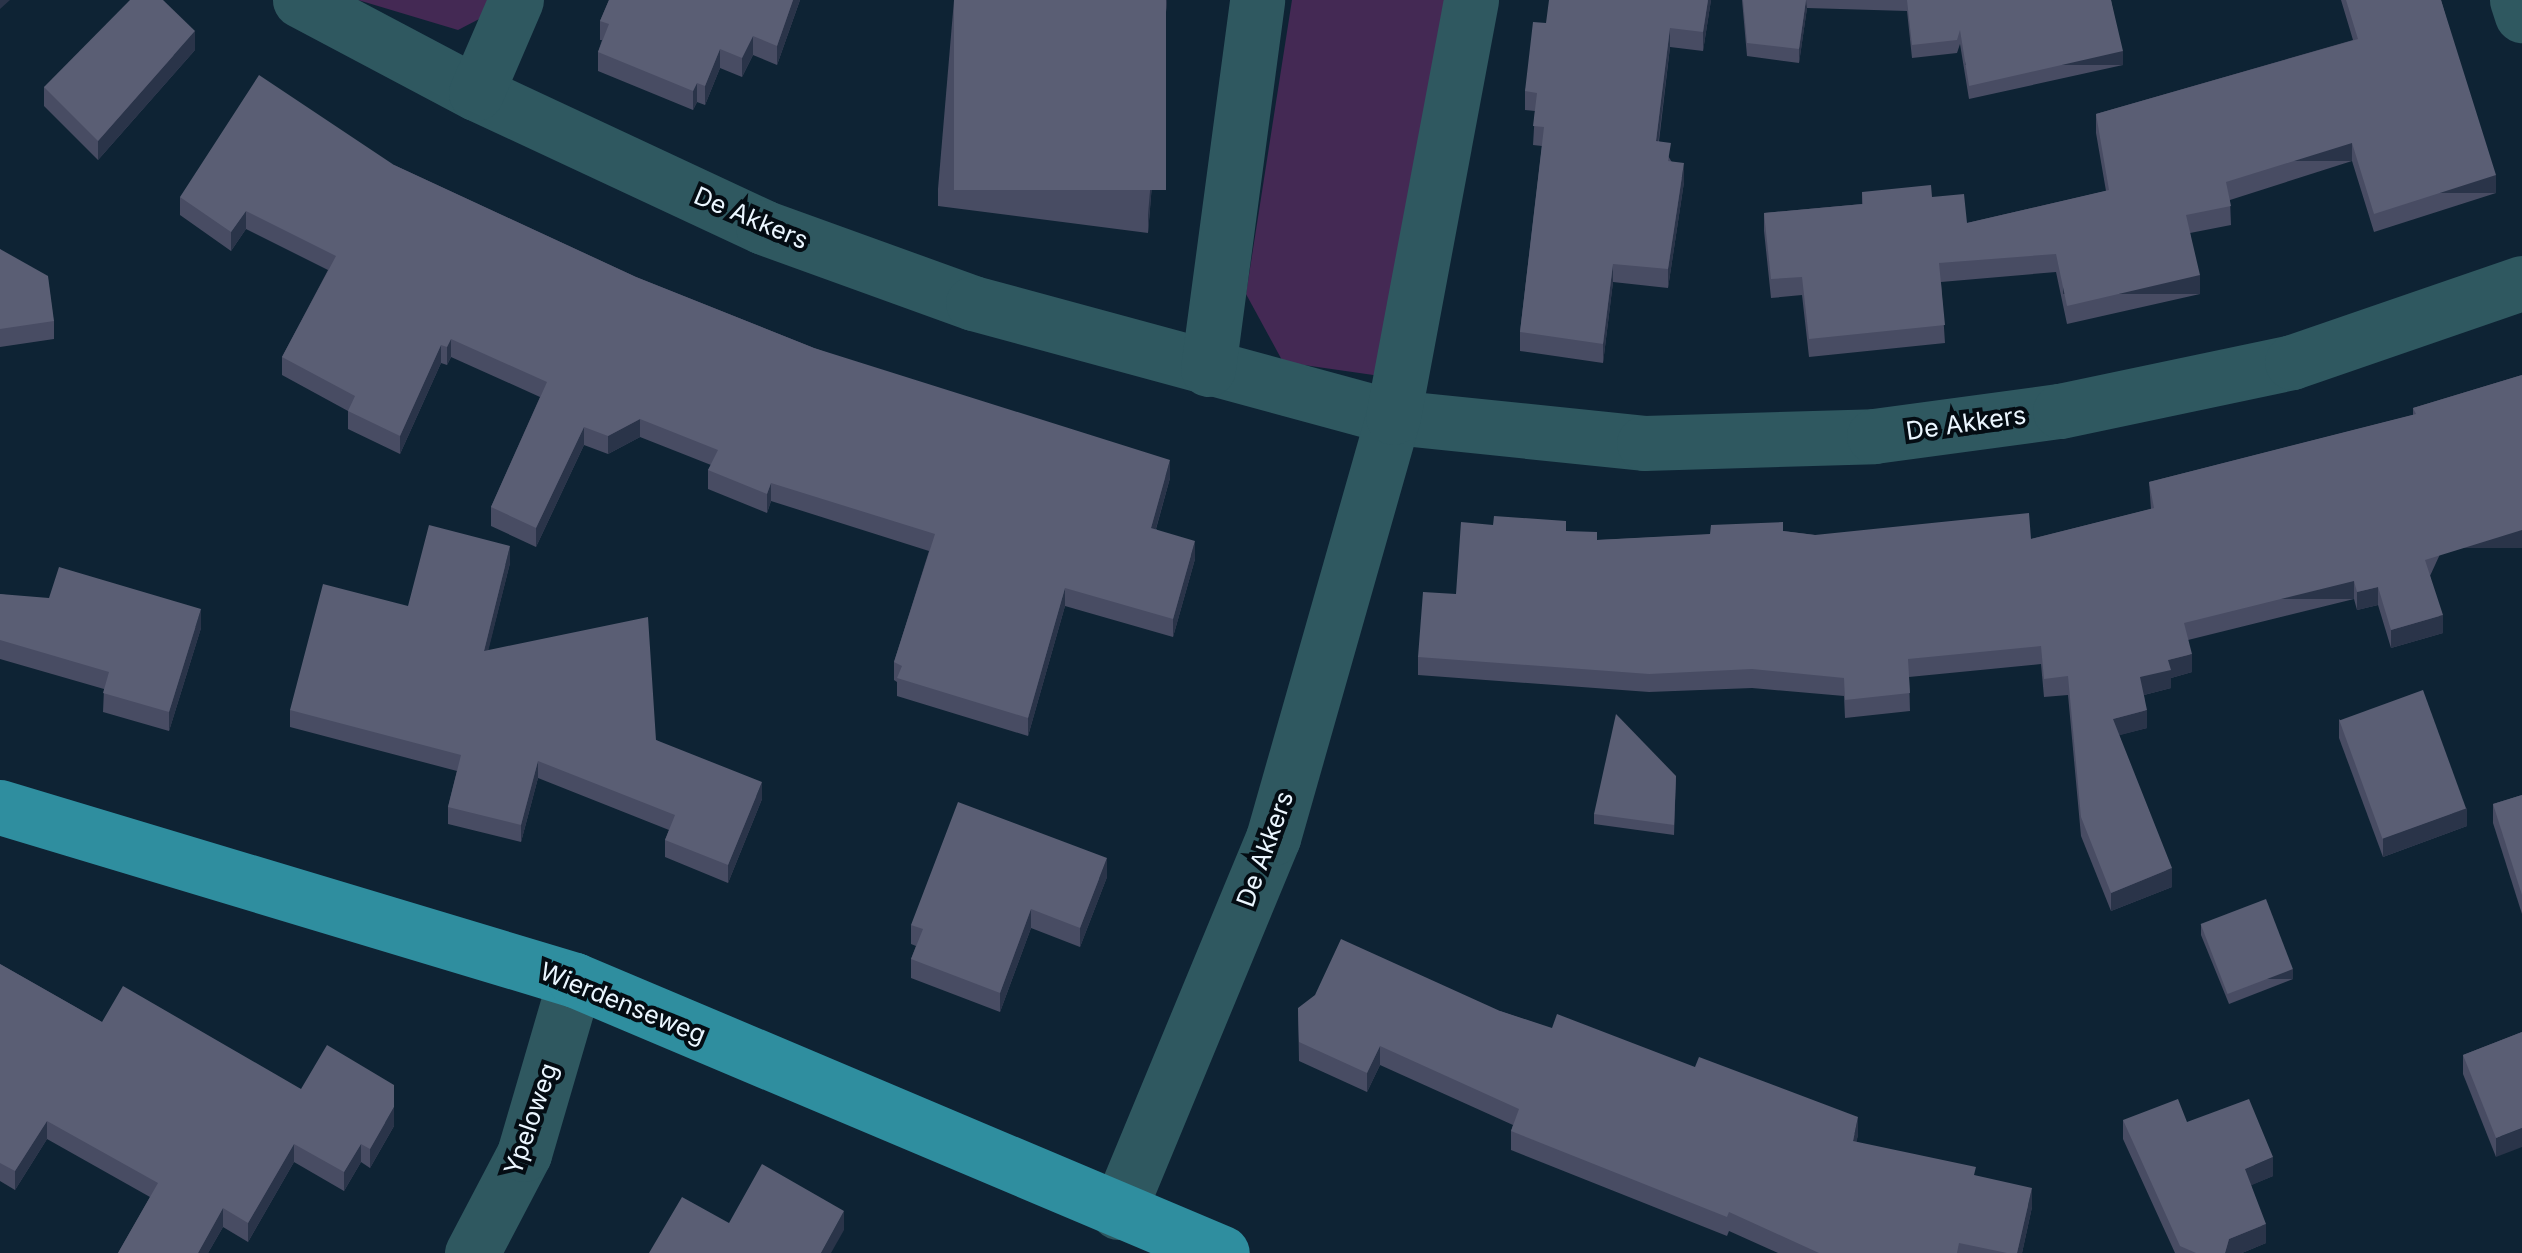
<!DOCTYPE html>
<html>
<head>
<meta charset="utf-8">
<style>
	body { margin:0 }
	#map { position:relative; width:2522px; height:1253px; overflow:hidden; background:#0e2334; font-family:Inter,sans-serif }
	div>[style] { position:absolute }
	[style*='--x'] { left:calc(var(--x)*1px); top:calc(var(--y)*1px); width:calc(var(--w)*1px); rotate:calc(var(--a)*1deg) }
	.green>* { inset:0; background:#442954 }
	.minor>* { height:55px; margin:-27.5px; padding:0 27.5px; transform-origin:27.5px; border-radius:27.5px; background:#2f5860 }
	.major>* { height:55px; margin:-27.5px; padding:0 27.5px; transform-origin:27.5px; border-radius:27.5px; background:#2f8e9f }
	.wall>* { inset:0; background:#484c63 }
	.shaded-wall>* { inset:0; background:#2a3449; transform-origin:0 0 }
	.building>* { inset:0; background:#5a5e74; transform-origin:0 0 }
	span { translate:-50% -50%; white-space:nowrap; text-align:center; line-height:1.15; -webkit-text-stroke:8px #040c13; paint-order:stroke }
	.street-label { font-size:25px; color:#ebf6ff }
</style>
</head>
<body>
<div id="map">
	<div class="green">
		<div style="clip-path:polygon(358px 0,516px 0,458px 30px)"></div>
		<div style="clip-path:polygon(1292px 0,1470px 0,1401px 379px,1283px 362px,1246px 294px)"></div>
	</div>
	<div class="minor">
		<div style="--x:300;--y:0;--w:199;--a:27.9"></div>
		<div style="--x:476;--y:93;--w:317;--a:25"></div>
		<div style="--x:763;--y:227;--w:223;--a:19.9"></div>
		<div style="--x:973;--y:303;--w:435;--a:15.2"></div>
		<div style="--x:1393;--y:417;--w:252;--a:5.9"></div>
		<div style="--x:1644;--y:443;--w:230;--a:-1.7"></div>
		<div style="--x:1874;--y:436;--w:188;--a:-7.7"></div>
		<div style="--x:2060;--y:411;--w:237;--a:-11.9"></div>
		<div style="--x:2292;--y:362;--w:243;--a:-19"></div>
		<div style="--x:2517;--y:0;--w:16;--a:72"></div>
		<div style="--x:476;--y:93;--w:101;--a:-66.7"></div>
		<div style="--x:1208;--y:369;--w:372;--a:-82.4"></div>
		<div style="--x:1118;--y:1212;--w:405;--a:-67.5"></div>
		<div style="--x:1273;--y:838;--w:438;--a:-74.1"></div>
		<div style="--x:1393;--y:417;--w:424;--a:-79.4"></div>
		<div style="--x:472;--y:1253;--w:112;--a:-62.3"></div>
		<div style="--x:524;--y:1154;--w:181;--a:-73.7"></div>
	</div>
	<div class="major">
		<div style="--x:0;--y:807;--w:600;--a:16.74"></div>
		<div style="--x:575;--y:980;--w:702;--a:22.88"></div>
	</div>
	<div class="wall">
		<div style="clip-path:polygon(609px 0,800px 0,777px 65px,753px 55px,742px 77px,720px 68px,705px 105px,697px 102px,693px 110px,598px 71px,598px 52px,602px 40px,600px 40px,600px 21px)"></div>
		<div style="clip-path:polygon(954px 0,1167px 0,1148px 233px,938px 206px,938px 189px)"></div>
		<div style="clip-path:polygon(1711px 0,1703px 51px,1670px 47px,1659px 141px,1684px 182px,1668px 288px,1613px 282px,1603px 363px,1520px 351px,1520px 332px,1542px 146px,1533px 145px,1535px 111px,1525px 110px,1525px 91px,1546px 23px)"></div>
		<div style="clip-path:polygon(1742px 0,2111px 0,2123px 65px,1969px 99px,1960px 44px,1957px 53px,1912px 58px,1907px 11px,1807px 8px,1799px 63px,1747px 56px)"></div>
		<div style="clip-path:polygon(2341px 0,2441px 0,2496px 193px,2374px 232px,2352px 161px,2230px 200px,2231px 225px,2190px 233px,2200px 294px,2067px 324px,2056px 272px,1941px 282px,1945px 343px,1809px 357px,1802px 295px,1771px 298px,1764px 231px,1764px 213px,1862px 204px,1862px 192px,1932px 197px,1967px 223px,2106px 191px,2096px 133px,2096px 114px,2353px 40px)"></div>
		<div style="clip-path:polygon(195px 50px,98px 160px,44px 106px,44px 87px)"></div>
		<div style="clip-path:polygon(394px 165px,636px 277px,814px 348px,1170px 478px,1156px 529px,1195px 559px,1173px 637px,1065px 606px,1028px 736px,897px 696px,897px 682px,894px 680px,894px 662px,929px 551px,771px 501px,767px 513px,708px 489px,708px 470px,711px 465px,640px 437px,608px 454px,584px 445px,536px 547px,491px 526px,491px 507px,540px 397px,451px 357px,447px 365px,441px 363px,400px 454px,348px 429px,348px 411px,282px 375px,282px 357px,328px 270px,246px 229px,231px 251px,180px 215px,180px 197px)"></div>
		<div style="clip-path:polygon(0 249px,54px 321px,54px 339px,0 347px)"></div>
		<div style="clip-path:polygon(2522px 375px,2430px 576px,2443px 633px,2391px 648px,2378px 605px,2357px 610px,2354px 599px,2188px 640px,2192px 672px,2171px 678px,2171px 688px,2144px 695px,2147px 728px,2119px 735px,2172px 887px,2111px 911px,2081px 836px,2068px 695px,2044px 697px,2041px 664px,1909px 677px,1910px 711px,1845px 718px,1844px 696px,1752px 688px,1649px 692px,1418px 675px,1418px 657px,1456px 594px,1493px 525px,1566px 531px,1597px 540px,1783px 531px,1815px 535px,2031px 539px,2151px 509px,2149px 482px,2413px 415px,2413px 408px)"></div>
		<div style="clip-path:polygon(510px 563px,488px 650px,656px 740px,762px 799px,728px 883px,665px 857px,665px 840px,669px 830px,538px 778px,521px 842px,448px 824px,448px 807px,457px 771px,290px 727px,290px 710px,408px 606px)"></div>
		<div style="clip-path:polygon(0 594px,201px 628px,169px 731px,103px 712px,104px 689px,0 659px)"></div>
		<div style="clip-path:polygon(2339px 719px,2467px 826px,2383px 857px,2339px 738px)"></div>
		<div style="clip-path:polygon(1676px 776px,1674px 835px,1594px 824px,1594px 814px)"></div>
		<div style="clip-path:polygon(2522px 795px,2522px 914px,2493px 823px,2493px 804px)"></div>
		<div style="clip-path:polygon(1107px 877px,1080px 947px,1031px 928px,1000px 1012px,911px 978px,911px 959px,916px 946px,911px 944px,911px 925px)"></div>
		<div style="clip-path:polygon(2201px 924px,2293px 979px,2229px 1004px,2201px 935px)"></div>
		<div style="clip-path:polygon(0 964px,102px 1022px,301px 1089px,394px 1126px,370px 1168px,361px 1162px,344px 1191px,294px 1162px,248px 1242px,223px 1227px,208px 1253px,118px 1253px,150px 1197px,47px 1139px,15px 1190px,0 1181px)"></div>
		<div style="clip-path:polygon(1298px 1008px,1500px 1011px,1858px 1135px,1856px 1142px,1976px 1176px,2032px 1207px,2022px 1253px,1778px 1253px,1729px 1231px,1727px 1236px,1511px 1150px,1511px 1131px,1513px 1125px,1380px 1065px,1367px 1092px,1299px 1061px)"></div>
		<div style="clip-path:polygon(2522px 1032px,2496px 1157px,2463px 1074px,2463px 1055px)"></div>
		<div style="clip-path:polygon(2123px 1120px,2187px 1122px,2273px 1176px,2251px 1185px,2266px 1243px,2242px 1253px,2175px 1253px,2123px 1139px)"></div>
	</div>
	<div class="shaded-wall">
		<div style="clip-path:polygon(0 0,10px 0,0 9px)"></div>
		<div style="clip-path:polygon(793px 0,800px 0,777px 65px,777px 46px)"></div>
		<div style="clip-path:polygon(1166px 0,1167px 0,1148px 233px,1148px 215px)"></div>
		<div style="clip-path:polygon(1708px 0,1711px 0,1703px 51px,1703px 32px)"></div>
		<div style="clip-path:polygon(1806px 0,1807px 8px,1799px 63px,1799px 49px)"></div>
		<div style="clip-path:polygon(1670px 28px,1670px 47px,1656px 160px,1656px 141px)"></div>
		<div style="clip-path:polygon(195px 31px,195px 50px,98px 160px,98px 141px)"></div>
		<div style="clip-path:polygon(753px 36px,753px 55px,742px 77px,742px 58px)"></div>
		<div style="clip-path:polygon(720px 49px,720px 68px,705px 105px,705px 86px)"></div>
		<div style="left:2123px;top:51px;width:14px;height:158px;rotate:90deg"></div>
		<div style="clip-path:polygon(697px 83px,697px 102px,693px 110px,693px 91px)"></div>
		<div style="left:2352px;top:143px;width:18px;height:132px;rotate:90deg"></div>
		<div style="clip-path:polygon(1684px 163px,1684px 182px,1668px 288px,1668px 269px)"></div>
		<div style="left:2496px;top:175px;width:18px;height:128px;rotate:90deg"></div>
		<div style="clip-path:polygon(246px 211px,246px 229px,231px 251px,231px 232px)"></div>
		<div style="clip-path:polygon(1613px 264px,1613px 282px,1603px 363px,1603px 344px)"></div>
		<div style="left:2200px;top:275px;width:19px;height:137px;rotate:90deg"></div>
		<div style="clip-path:polygon(451px 339px,451px 357px,447px 365px,447px 347px)"></div>
		<div style="clip-path:polygon(441px 345px,441px 363px,400px 454px,400px 436px)"></div>
		<div style="clip-path:polygon(640px 419px,640px 437px,608px 454px,608px 436px)"></div>
		<div style="clip-path:polygon(584px 427px,584px 445px,536px 547px,536px 528px)"></div>
		<div style="clip-path:polygon(1170px 460px,1170px 478px,1151px 546px,1151px 528px)"></div>
		<div style="clip-path:polygon(771px 483px,771px 501px,767px 513px,767px 494px)"></div>
		<div style="left:2522px;top:530px;width:18px;height:102px;rotate:90deg"></div>
		<div style="clip-path:polygon(1195px 541px,1195px 559px,1173px 637px,1173px 619px)"></div>
		<div style="clip-path:polygon(510px 546px,510px 563px,484px 668px,484px 651px)"></div>
		<div style="left:2354px;top:581px;width:18px;height:175px;rotate:90deg"></div>
		<div style="clip-path:polygon(2378px 587px,2378px 605px,2357px 610px,2357px 592px)"></div>
		<div style="clip-path:polygon(1065px 588px,1065px 606px,1028px 736px,1028px 718px)"></div>
		<div style="clip-path:polygon(201px 609px,201px 628px,169px 731px,169px 712px)"></div>
		<div style="clip-path:polygon(2443px 615px,2443px 633px,2391px 648px,2391px 630px)"></div>
		<div style="clip-path:polygon(2192px 654px,2192px 672px,2171px 678px,2171px 688px,2140px 696px,2140px 677px,2168px 660px)"></div>
		<div style="clip-path:polygon(2147px 710px,2147px 728px,2113px 737px,2113px 719px)"></div>
		<div style="clip-path:polygon(538px 761px,538px 778px,521px 842px,521px 825px)"></div>
		<div style="clip-path:polygon(762px 782px,762px 799px,728px 883px,728px 865px)"></div>
		<div style="clip-path:polygon(2467px 808px,2467px 826px,2383px 857px,2383px 838px)"></div>
		<div style="clip-path:polygon(1107px 858px,1107px 877px,1080px 947px,1080px 928px)"></div>
		<div style="clip-path:polygon(2172px 868px,2172px 887px,2111px 911px,2111px 893px)"></div>
		<div style="clip-path:polygon(1031px 909px,1031px 928px,1000px 1012px,1000px 993px)"></div>
		<div style="left:2293px;top:969px;width:10px;height:69px;rotate:90deg"></div>
		<div style="clip-path:polygon(1380px 1046px,1380px 1065px,1367px 1092px,1367px 1073px)"></div>
		<div style="clip-path:polygon(394px 1107px,394px 1126px,370px 1168px,370px 1149px)"></div>
		<div style="clip-path:polygon(1858px 1117px,1858px 1135px,1853px 1160px,1853px 1141px)"></div>
		<div style="clip-path:polygon(47px 1121px,47px 1139px,15px 1190px,15px 1171px)"></div>
		<div style="clip-path:polygon(2522px 1128px,2522px 1147px,2496px 1157px,2496px 1138px)"></div>
		<div style="clip-path:polygon(294px 1144px,294px 1162px,248px 1242px,248px 1223px)"></div>
		<div style="clip-path:polygon(361px 1144px,361px 1162px,344px 1191px,344px 1172px)"></div>
		<div style="clip-path:polygon(2273px 1157px,2273px 1176px,2245px 1188px,2245px 1169px)"></div>
		<div style="clip-path:polygon(2032px 1188px,2032px 1207px,2022px 1253px,2017px 1253px)"></div>
		<div style="clip-path:polygon(223px 1208px,223px 1227px,208px 1253px,198px 1253px)"></div>
		<div style="clip-path:polygon(844px 1211px,844px 1230px,831px 1253px,821px 1253px)"></div>
		<div style="clip-path:polygon(2266px 1224px,2266px 1243px,2242px 1253px,2225px 1253px,2229px 1239px)"></div>
	</div>
	<div class="building">
		<div style="clip-path:polygon(130px 0,163px 0,195px 31px,98px 141px,44px 87px)"></div>
		<div style="clip-path:polygon(609px 0,793px 0,777px 46px,753px 36px,742px 58px,720px 49px,705px 86px,697px 83px,693px 91px,598px 52px,609px 24px,600px 21px)"></div>
		<div style="left:954px;top:0;width:212px;height:190px"></div>
		<div style="clip-path:polygon(1549px 0,1708px 0,1703px 32px,1670px 28px,1656px 141px,1671px 143px,1668px 161px,1684px 163px,1668px 269px,1613px 264px,1603px 344px,1520px 332px,1544px 127px,1533px 126px,1537px 93px,1525px 91px,1533px 22px,1546px 23px)"></div>
		<div style="clip-path:polygon(1743px 0,1806px 0,1799px 49px,1747px 43px)"></div>
		<div style="clip-path:polygon(1907px 0,2111px 0,2123px 51px,1969px 86px,1960px 30px,1957px 40px,1912px 45px)"></div>
		<div style="clip-path:polygon(2346px 0,2441px 0,2496px 175px,2374px 214px,2352px 143px,2226px 182px,2231px 206px,2186px 215px,2200px 275px,2067px 306px,2056px 254px,1939px 263px,1945px 325px,1809px 339px,1802px 277px,1771px 279px,1764px 213px,1863px 204px,1862px 192px,1931px 185px,1932px 197px,1964px 194px,1967px 223px,2109px 190px,2096px 114px,2358px 39px)"></div>
		<div style="clip-path:polygon(259px 75px,394px 165px,636px 277px,814px 348px,1170px 460px,1151px 528px,1195px 541px,1173px 619px,1065px 588px,1028px 718px,897px 678px,902px 666px,894px 662px,935px 534px,771px 483px,767px 494px,708px 470px,718px 450px,640px 419px,608px 436px,584px 427px,536px 528px,491px 507px,547px 382px,451px 339px,447px 347px,441px 345px,400px 436px,348px 411px,355px 396px,282px 357px,336px 256px,246px 211px,231px 232px,180px 197px)"></div>
		<div style="clip-path:polygon(0 249px,48px 276px,54px 321px,0 329px)"></div>
		<div style="clip-path:polygon(2522px 375px,2522px 530px,2425px 560px,2443px 615px,2391px 630px,2378px 587px,2357px 592px,2354px 581px,2184px 623px,2192px 654px,2168px 660px,2171px 670px,2140px 677px,2147px 710px,2113px 719px,2172px 868px,2111px 893px,2081px 817px,2068px 676px,2044px 679px,2041px 646px,1908px 659px,1910px 693px,1845px 700px,1844px 678px,1752px 669px,1649px 674px,1418px 657px,1423px 592px,1456px 594px,1461px 522px,1493px 525px,1494px 516px,1566px 521px,1566px 531px,1597px 532px,1597px 540px,1710px 534px,1711px 525px,1783px 522px,1783px 531px,1815px 535px,2029px 513px,2031px 539px,2154px 508px,2149px 482px,2416px 414px,2413px 408px)"></div>
		<div style="clip-path:polygon(429px 525px,510px 546px,484px 651px,648px 617px,656px 740px,762px 782px,728px 865px,665px 840px,675px 815px,538px 761px,521px 825px,448px 807px,461px 755px,290px 710px,323px 584px,408px 606px)"></div>
		<div style="clip-path:polygon(59px 567px,201px 609px,169px 712px,103px 693px,109px 672px,0 640px,0 594px,49px 598px)"></div>
		<div style="left:2423px;top:690px;width:126px;height:89px;rotate:70deg"></div>
		<div style="clip-path:polygon(1616px 714px,1676px 776px,1674px 825px,1594px 814px)"></div>
		<div style="clip-path:polygon(2522px 795px,2522px 895px,2493px 804px)"></div>
		<div style="clip-path:polygon(958px 802px,1107px 858px,1080px 928px,1031px 909px,1000px 993px,911px 959px,923px 929px,911px 925px)"></div>
		<div style="left:2266px;top:899px;width:75px;height:70px;rotate:69deg"></div>
		<div style="clip-path:polygon(1341px 939px,1500px 1011px,1552px 1028px,1557px 1014px,1695px 1067px,1699px 1057px,1858px 1117px,1853px 1141px,1976px 1167px,1974px 1175px,2032px 1188px,2017px 1253px,2007px 1253px,1959px 1243px,1957px 1253px,1819px 1253px,1729px 1212px,1727px 1217px,1511px 1131px,1519px 1109px,1380px 1046px,1367px 1073px,1299px 1042px,1298px 1008px,1315px 995px)"></div>
		<div style="clip-path:polygon(0 964px,102px 1022px,123px 986px,301px 1089px,327px 1045px,394px 1085px,394px 1107px,370px 1149px,361px 1144px,344px 1172px,294px 1144px,248px 1223px,223px 1208px,198px 1253px,118px 1253px,158px 1183px,47px 1121px,15px 1171px,0 1163px)"></div>
		<div style="clip-path:polygon(2522px 1032px,2522px 1128px,2496px 1138px,2463px 1055px)"></div>
		<div style="clip-path:polygon(2178px 1099px,2187px 1122px,2249px 1099px,2273px 1157px,2245px 1169px,2266px 1224px,2229px 1239px,2225px 1253px,2196px 1253px,2180px 1246px,2123px 1120px)"></div>
		<div style="clip-path:polygon(762px 1164px,844px 1211px,821px 1253px,649px 1253px,682px 1197px,729px 1223px)"></div>
	</div>
	<div class="street-label">
		<span style="left:751px;top:218px;rotate:23deg">De Akkers</span>
		<span style="left:1966px;top:423px;rotate:-8deg">De Akkers</span>
		<span style="left:1265px;top:849px;rotate:-70deg">De Akkers</span>
		<span style="left:623px;top:1003px;rotate:22deg">Wierdenseweg</span>
		<span style="left:531px;top:1119px;rotate:-71deg">Ypeloweg</span>
	</div>
</div>
</body>
</html>
